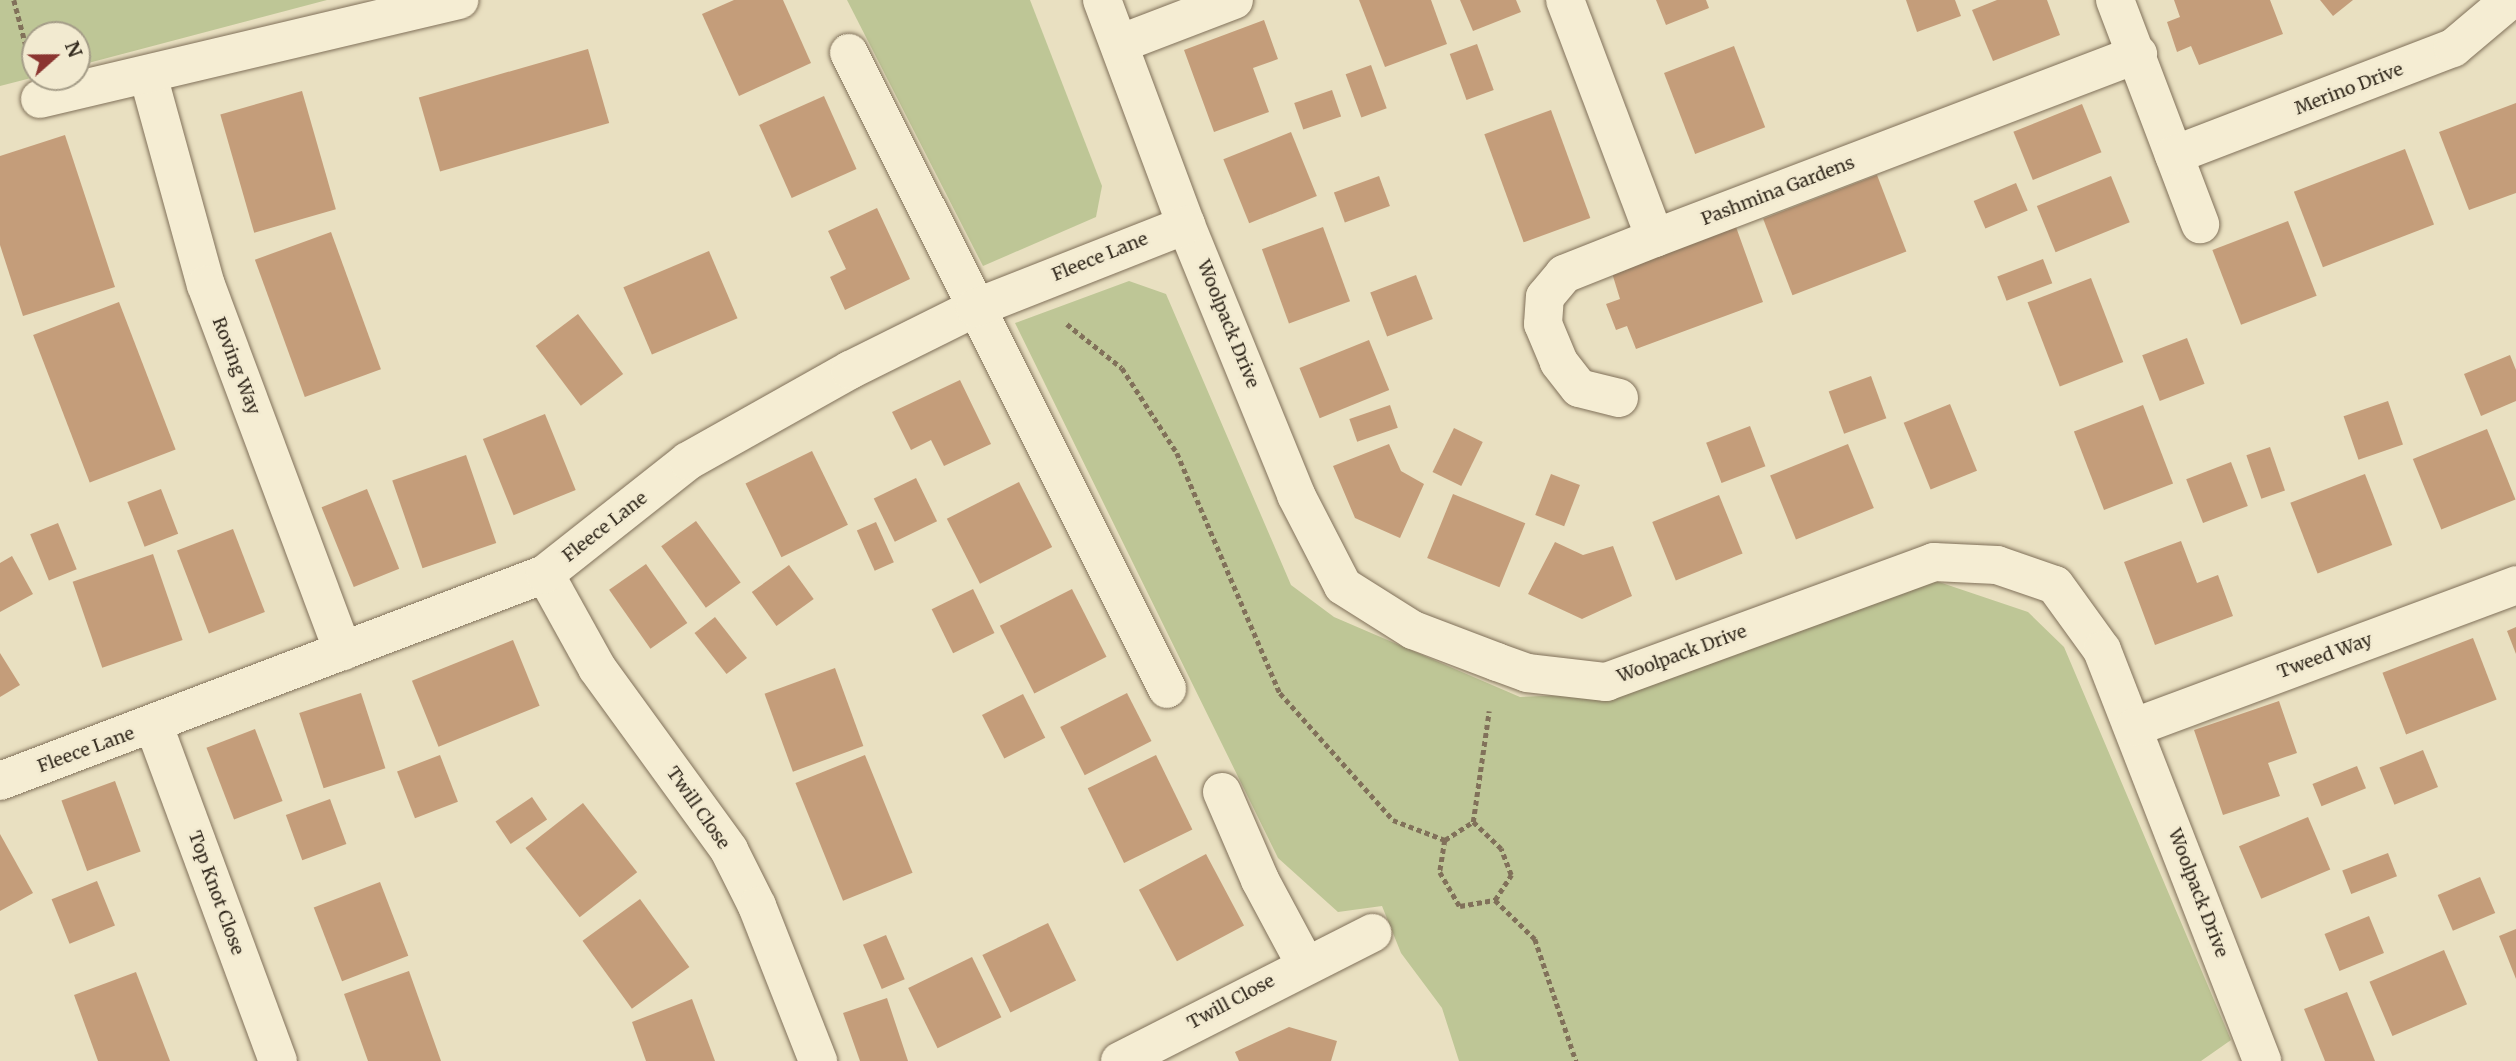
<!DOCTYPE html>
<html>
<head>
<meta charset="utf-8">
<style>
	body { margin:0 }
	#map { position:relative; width:2516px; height:1061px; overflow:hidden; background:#e9e0c1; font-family:Merriweather,serif }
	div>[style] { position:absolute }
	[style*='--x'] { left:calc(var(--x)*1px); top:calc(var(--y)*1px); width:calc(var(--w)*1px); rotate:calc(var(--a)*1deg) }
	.green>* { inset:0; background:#bec696 }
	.building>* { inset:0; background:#c49d7a; transform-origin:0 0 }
	.path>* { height:4.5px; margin-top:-2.25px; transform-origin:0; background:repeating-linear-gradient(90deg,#81715a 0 5px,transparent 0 8.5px) }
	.roads { filter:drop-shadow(0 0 2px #81715a) drop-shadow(0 0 2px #81715a) }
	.minor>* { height:38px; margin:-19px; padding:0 19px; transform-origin:19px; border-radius:19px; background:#f5edd3 }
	span { translate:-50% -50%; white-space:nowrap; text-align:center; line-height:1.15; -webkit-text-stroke:5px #f2ead0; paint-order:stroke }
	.street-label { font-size:18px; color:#32291d }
	.north { position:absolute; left:21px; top:21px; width:70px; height:70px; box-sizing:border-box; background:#f2ead0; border:2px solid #a59d88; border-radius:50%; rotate:69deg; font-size:19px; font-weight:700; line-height:28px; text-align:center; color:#32291d }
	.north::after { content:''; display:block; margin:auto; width:24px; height:32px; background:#8b3530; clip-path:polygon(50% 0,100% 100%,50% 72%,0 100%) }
</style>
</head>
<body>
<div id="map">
	<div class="green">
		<div style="clip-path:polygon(0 0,327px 0,77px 66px,77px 35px,35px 35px,35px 77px,0 86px)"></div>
		<div style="clip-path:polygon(847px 0,1030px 0,1102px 186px,1096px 217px,983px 266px)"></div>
		<div style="clip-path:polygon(1129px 281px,1166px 294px,1291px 585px,1334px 617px,1520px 697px,1618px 693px,1936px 581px,2028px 612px,2064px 647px,2231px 1040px,2201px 1061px,1459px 1061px,1442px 1008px,1401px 953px,1382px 906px,1338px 912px,1278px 858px,1015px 323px)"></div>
	</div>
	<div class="building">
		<div style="clip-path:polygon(734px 0,783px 0,811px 63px,739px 96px,702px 14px)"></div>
		<div style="clip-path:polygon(1359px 0,1431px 0,1447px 44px,1385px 67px)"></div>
		<div style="clip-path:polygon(1460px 0,1516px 0,1521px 12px,1473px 31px)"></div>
		<div style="clip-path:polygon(1656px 0,1706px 0,1709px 8px,1666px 25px)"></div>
		<div style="clip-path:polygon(1906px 0,1955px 0,1961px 16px,1917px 32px)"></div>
		<div style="clip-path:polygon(1997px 0,2047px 0,2060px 35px,1993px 61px,1972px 10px)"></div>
		<div style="clip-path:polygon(2174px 0,2270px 0,2283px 34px,2199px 65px,2191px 46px,2177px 52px,2167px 22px,2180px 17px)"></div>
		<div style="clip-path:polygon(2320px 0,2353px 0,2333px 16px)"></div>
		<div style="clip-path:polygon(1264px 20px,1278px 59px,1253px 68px,1269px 112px,1214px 132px,1184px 50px)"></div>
		<div style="left:1477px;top:44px;width:49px;height:29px;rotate:70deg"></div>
		<div style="left:1734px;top:46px;width:87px;height:75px;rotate:69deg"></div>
		<div style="left:588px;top:49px;width:77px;height:176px;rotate:74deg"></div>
		<div style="left:1371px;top:65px;width:46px;height:27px;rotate:70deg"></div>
		<div style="left:1332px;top:90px;width:28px;height:40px;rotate:71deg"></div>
		<div style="left:302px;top:91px;width:123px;height:85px;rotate:74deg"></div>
		<div style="left:824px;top:96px;width:80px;height:71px;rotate:66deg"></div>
		<div style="clip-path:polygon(2516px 103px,2516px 193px,2469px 210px,2439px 132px)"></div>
		<div style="left:2082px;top:104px;width:52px;height:74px;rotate:68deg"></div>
		<div style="left:1551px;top:110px;width:115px;height:71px;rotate:70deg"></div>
		<div style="left:1291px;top:132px;width:69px;height:73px;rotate:68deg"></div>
		<div style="clip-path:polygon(65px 135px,115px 287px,23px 316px,0 245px,0 156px)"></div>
		<div style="left:2405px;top:149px;width:81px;height:119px;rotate:69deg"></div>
		<div style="left:1877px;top:175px;width:82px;height:122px;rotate:69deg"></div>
		<div style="left:1379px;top:176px;width:32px;height:48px;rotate:70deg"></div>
		<div style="left:2111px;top:176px;width:50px;height:80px;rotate:68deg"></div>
		<div style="left:2016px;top:183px;width:30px;height:46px;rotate:67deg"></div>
		<div style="clip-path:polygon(877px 208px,910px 279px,845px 310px,830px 277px,846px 269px,828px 231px)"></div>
		<div style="left:2288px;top:221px;width:80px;height:81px;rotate:69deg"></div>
		<div style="left:1323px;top:227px;width:79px;height:65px;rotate:70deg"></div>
		<div style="clip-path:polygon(1736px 227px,1763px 302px,1636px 349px,1627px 326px,1616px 330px,1606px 304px,1620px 299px,1612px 273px)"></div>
		<div style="left:331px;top:232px;width:146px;height:81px;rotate:70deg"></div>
		<div style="left:709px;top:251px;width:73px;height:93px;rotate:67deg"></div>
		<div style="left:2043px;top:259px;width:26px;height:49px;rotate:69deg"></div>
		<div style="left:1416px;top:275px;width:47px;height:49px;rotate:69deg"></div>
		<div style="left:2091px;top:278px;width:90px;height:68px;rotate:69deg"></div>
		<div style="left:119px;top:302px;width:158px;height:92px;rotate:69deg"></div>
		<div style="left:578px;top:314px;width:75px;height:53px;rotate:53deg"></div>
		<div style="left:2187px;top:338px;width:49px;height:48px;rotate:69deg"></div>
		<div style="left:1369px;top:340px;width:54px;height:75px;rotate:68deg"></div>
		<div style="clip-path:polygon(2510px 355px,2516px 370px,2516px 401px,2481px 416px,2464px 374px)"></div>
		<div style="left:1871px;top:376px;width:45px;height:45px;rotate:70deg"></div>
		<div style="clip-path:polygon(960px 380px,991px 444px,944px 466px,931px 440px,911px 450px,892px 412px)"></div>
		<div style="left:2388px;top:401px;width:46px;height:47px;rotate:71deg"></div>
		<div style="left:1950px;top:404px;width:72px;height:50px;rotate:68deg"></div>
		<div style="left:1390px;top:405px;width:24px;height:43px;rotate:71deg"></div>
		<div style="left:2143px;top:405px;width:84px;height:74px;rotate:69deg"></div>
		<div style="left:545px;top:414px;width:82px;height:67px;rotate:68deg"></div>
		<div style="left:1750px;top:426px;width:43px;height:47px;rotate:69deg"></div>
		<div style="left:1454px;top:428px;width:32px;height:49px;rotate:26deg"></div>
		<div style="left:2487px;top:429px;width:76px;height:80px;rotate:68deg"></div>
		<div style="clip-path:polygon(1389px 444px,1401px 471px,1424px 484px,1400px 538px,1355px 518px,1333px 466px)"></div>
		<div style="left:1848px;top:444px;width:69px;height:84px;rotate:68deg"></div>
		<div style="left:2270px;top:447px;width:46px;height:25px;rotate:71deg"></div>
		<div style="left:812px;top:451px;width:82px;height:74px;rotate:64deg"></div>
		<div style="left:466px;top:455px;width:93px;height:78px;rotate:71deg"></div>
		<div style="left:2231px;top:462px;width:47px;height:48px;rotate:69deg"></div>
		<div style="left:1551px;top:474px;width:31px;height:44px;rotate:21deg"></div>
		<div style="left:2365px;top:474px;width:76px;height:80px;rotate:69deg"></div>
		<div style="left:916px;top:478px;width:48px;height:47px;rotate:64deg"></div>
		<div style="left:1019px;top:482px;width:73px;height:81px;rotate:63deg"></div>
		<div style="left:161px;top:489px;width:48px;height:36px;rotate:69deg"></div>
		<div style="left:367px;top:489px;width:86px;height:49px;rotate:68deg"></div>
		<div style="left:1453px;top:494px;width:78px;height:69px;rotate:22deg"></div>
		<div style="left:1719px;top:495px;width:63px;height:72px;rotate:68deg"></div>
		<div style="left:696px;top:521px;width:76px;height:43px;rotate:54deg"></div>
		<div style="left:876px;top:522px;width:44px;height:21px;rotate:66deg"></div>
		<div style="left:58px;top:523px;width:50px;height:30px;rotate:68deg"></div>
		<div style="left:233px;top:529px;width:89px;height:60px;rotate:69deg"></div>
		<div style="clip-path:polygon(2181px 541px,2197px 583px,2218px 575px,2233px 616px,2155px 645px,2124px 562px)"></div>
		<div style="clip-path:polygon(1555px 542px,1583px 555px,1613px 546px,1632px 596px,1582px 619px,1528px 594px)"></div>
		<div style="left:153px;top:554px;width:91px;height:85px;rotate:71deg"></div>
		<div style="clip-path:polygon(12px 556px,33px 594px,0 612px,0 563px)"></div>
		<div style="left:646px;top:564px;width:72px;height:45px;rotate:55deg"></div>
		<div style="left:789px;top:565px;width:42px;height:46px;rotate:54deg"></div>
		<div style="left:973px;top:589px;width:49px;height:46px;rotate:64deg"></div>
		<div style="left:1072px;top:589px;width:76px;height:81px;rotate:63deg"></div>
		<div style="left:715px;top:617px;width:52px;height:26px;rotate:52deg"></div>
		<div style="clip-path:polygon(2516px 627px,2516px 654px,2507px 631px)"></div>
		<div style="left:2473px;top:638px;width:66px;height:97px;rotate:69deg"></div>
		<div style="left:513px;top:640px;width:71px;height:109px;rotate:68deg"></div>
		<div style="clip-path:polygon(0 653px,20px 685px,0 697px)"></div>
		<div style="left:835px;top:668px;width:83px;height:75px;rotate:70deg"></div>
		<div style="left:361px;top:693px;width:79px;height:65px;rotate:72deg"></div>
		<div style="left:1127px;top:693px;width:54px;height:75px;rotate:63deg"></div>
		<div style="left:1023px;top:694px;width:49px;height:46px;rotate:63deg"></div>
		<div style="clip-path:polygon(2279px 701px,2297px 753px,2268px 763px,2280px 796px,2223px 815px,2194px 730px)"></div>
		<div style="left:255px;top:729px;width:77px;height:52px;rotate:69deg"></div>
		<div style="left:2423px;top:750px;width:40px;height:47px;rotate:68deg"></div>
		<div style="left:440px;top:755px;width:50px;height:46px;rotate:69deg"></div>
		<div style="left:865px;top:755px;width:127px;height:75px;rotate:68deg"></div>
		<div style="left:1156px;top:755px;width:83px;height:76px;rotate:64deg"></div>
		<div style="left:2357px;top:766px;width:24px;height:48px;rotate:68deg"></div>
		<div style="left:115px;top:781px;width:75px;height:57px;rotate:70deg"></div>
		<div style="left:532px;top:797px;width:27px;height:44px;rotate:56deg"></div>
		<div style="left:330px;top:799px;width:48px;height:47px;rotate:70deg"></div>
		<div style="left:583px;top:803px;width:88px;height:73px;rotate:52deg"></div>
		<div style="left:2308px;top:817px;width:57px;height:75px;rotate:67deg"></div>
		<div style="clip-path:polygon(0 834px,33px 893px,0 911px)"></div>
		<div style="left:2388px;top:853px;width:25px;height:49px;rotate:69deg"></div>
		<div style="left:1206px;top:854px;width:81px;height:76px;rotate:62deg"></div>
		<div style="left:2480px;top:877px;width:39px;height:46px;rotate:67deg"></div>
		<div style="left:97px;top:881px;width:48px;height:49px;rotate:68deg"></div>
		<div style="left:380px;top:882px;width:79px;height:71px;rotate:69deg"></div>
		<div style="left:640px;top:899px;width:84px;height:71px;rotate:54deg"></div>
		<div style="left:2369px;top:916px;width:40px;height:48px;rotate:68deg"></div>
		<div style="left:1048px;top:923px;width:64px;height:73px;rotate:64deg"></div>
		<div style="clip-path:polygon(2516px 929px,2516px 979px,2499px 936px)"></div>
		<div style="left:886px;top:935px;width:48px;height:25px;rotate:67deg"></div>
		<div style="left:2444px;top:950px;width:59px;height:81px;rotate:67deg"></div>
		<div style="left:972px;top:957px;width:67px;height:71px;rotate:64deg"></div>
		<div style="clip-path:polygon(409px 971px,441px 1061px,368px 1061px,344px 994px)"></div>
		<div style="clip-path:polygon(136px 972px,170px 1061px,98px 1061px,74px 995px)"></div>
		<div style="clip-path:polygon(2347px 992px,2375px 1061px,2325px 1061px,2304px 1009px)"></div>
		<div style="clip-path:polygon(887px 998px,908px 1061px,860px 1061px,843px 1013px)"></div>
		<div style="clip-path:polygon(692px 999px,715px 1061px,646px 1061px,632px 1022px)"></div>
		<div style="clip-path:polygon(1289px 1027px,1337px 1041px,1331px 1061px,1239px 1061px,1235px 1052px)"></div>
	</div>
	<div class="path">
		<div style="--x:14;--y:0;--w:55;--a:75.2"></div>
		<div style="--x:1067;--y:324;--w:70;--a:38.7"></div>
		<div style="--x:1122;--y:368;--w:101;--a:57.1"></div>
		<div style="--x:1177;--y:453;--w:261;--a:66.8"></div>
		<div style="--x:1280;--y:693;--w:170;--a:48.3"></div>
		<div style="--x:1393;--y:820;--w:56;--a:21"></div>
		<div style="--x:1445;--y:840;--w:33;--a:-33"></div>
		<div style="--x:1473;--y:822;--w:112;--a:-81.8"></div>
		<div style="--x:1445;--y:840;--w:32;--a:99"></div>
		<div style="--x:1440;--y:872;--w:39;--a:60"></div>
		<div style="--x:1460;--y:906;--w:36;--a:-10"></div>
		<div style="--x:1495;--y:900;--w:30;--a:-57"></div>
		<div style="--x:1511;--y:875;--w:28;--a:-111"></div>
		<div style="--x:1501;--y:849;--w:39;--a:-136"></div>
		<div style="--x:1495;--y:900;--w:56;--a:44.3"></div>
		<div style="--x:1535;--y:939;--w:129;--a:71.4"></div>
	</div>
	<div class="roads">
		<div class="minor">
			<div style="--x:1102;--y:0;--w:240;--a:69.5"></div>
			<div style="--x:1186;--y:225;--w:292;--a:67.8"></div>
			<div style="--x:1296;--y:495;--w:102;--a:62.7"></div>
			<div style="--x:1343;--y:586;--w:83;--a:32.2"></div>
			<div style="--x:1413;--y:630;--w:90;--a:20.9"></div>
			<div style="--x:1497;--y:662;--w:32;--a:20"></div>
			<div style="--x:1527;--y:673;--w:80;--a:6.5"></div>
			<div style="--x:1606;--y:682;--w:349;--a:-20.1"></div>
			<div style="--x:1934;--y:562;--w:63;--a:2.7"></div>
			<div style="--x:1997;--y:565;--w:61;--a:19"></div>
			<div style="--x:2055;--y:585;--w:80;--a:54.1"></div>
			<div style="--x:2102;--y:650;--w:441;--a:68.7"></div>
			<div style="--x:1565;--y:0;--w:254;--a:69.3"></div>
			<div style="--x:1655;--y:238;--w:517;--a:-20.85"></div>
			<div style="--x:2115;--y:0;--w:240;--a:69.2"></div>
			<div style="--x:1119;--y:44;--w:123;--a:-20.9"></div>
			<div style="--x:849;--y:53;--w:711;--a:63.43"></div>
			<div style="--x:148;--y:75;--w:218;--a:74.6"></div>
			<div style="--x:206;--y:285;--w:391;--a:69.5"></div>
			<div style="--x:40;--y:99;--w:431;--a:-13.3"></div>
			<div style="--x:2174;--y:155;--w:299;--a:-21"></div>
			<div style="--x:2453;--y:48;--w:75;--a:-40.1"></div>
			<div style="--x:1619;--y:398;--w:41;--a:-166"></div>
			<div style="--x:1579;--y:388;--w:33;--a:-128"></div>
			<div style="--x:1559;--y:362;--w:41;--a:-112.8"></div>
			<div style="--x:1543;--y:324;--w:27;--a:-86"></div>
			<div style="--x:1545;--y:297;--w:30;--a:-50"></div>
			<div style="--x:1564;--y:274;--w:98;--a:-21.6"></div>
			<div style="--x:545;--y:574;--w:107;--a:61"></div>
			<div style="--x:597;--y:668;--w:225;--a:54"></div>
			<div style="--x:729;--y:850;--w:63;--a:63.4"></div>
			<div style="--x:757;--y:906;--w:167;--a:68.5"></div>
			<div style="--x:154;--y:726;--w:357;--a:69.7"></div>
			<div style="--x:2135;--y:727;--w:407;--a:-20.4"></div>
			<div style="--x:0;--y:781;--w:583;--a:-20.8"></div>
			<div style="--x:545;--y:574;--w:182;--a:-38.3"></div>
			<div style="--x:688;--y:461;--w:186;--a:-29.3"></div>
			<div style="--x:850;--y:370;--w:140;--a:-26.4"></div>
			<div style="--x:975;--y:308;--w:227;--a:-21.5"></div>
			<div style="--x:1222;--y:792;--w:96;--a:66.6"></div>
			<div style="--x:1260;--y:880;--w:95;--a:61.8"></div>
			<div style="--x:1120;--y:1061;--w:283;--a:-26.9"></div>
		</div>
	</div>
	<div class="street-label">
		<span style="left:2349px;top:89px;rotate:-21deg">Merino Drive</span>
		<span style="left:1778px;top:191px;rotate:-21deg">Pashmina Gardens</span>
		<span style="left:1100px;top:257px;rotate:-22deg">Fleece Lane</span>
		<span style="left:1228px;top:324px;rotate:68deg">Woolpack Drive</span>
		<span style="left:236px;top:366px;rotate:69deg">Roving Way</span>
		<span style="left:605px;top:527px;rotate:-38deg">Fleece Lane</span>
		<span style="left:1682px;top:654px;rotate:-20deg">Woolpack Drive</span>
		<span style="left:2325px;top:656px;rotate:-20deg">Tweed Way</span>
		<span style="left:86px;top:750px;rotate:-20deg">Fleece Lane</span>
		<span style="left:698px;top:808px;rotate:55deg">Twill Close</span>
		<span style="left:216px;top:893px;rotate:70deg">Top Knot Close</span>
		<span style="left:2198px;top:893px;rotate:69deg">Woolpack Drive</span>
		<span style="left:1231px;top:1002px;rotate:-28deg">Twill Close</span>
	</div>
	<div class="north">N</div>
</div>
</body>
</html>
